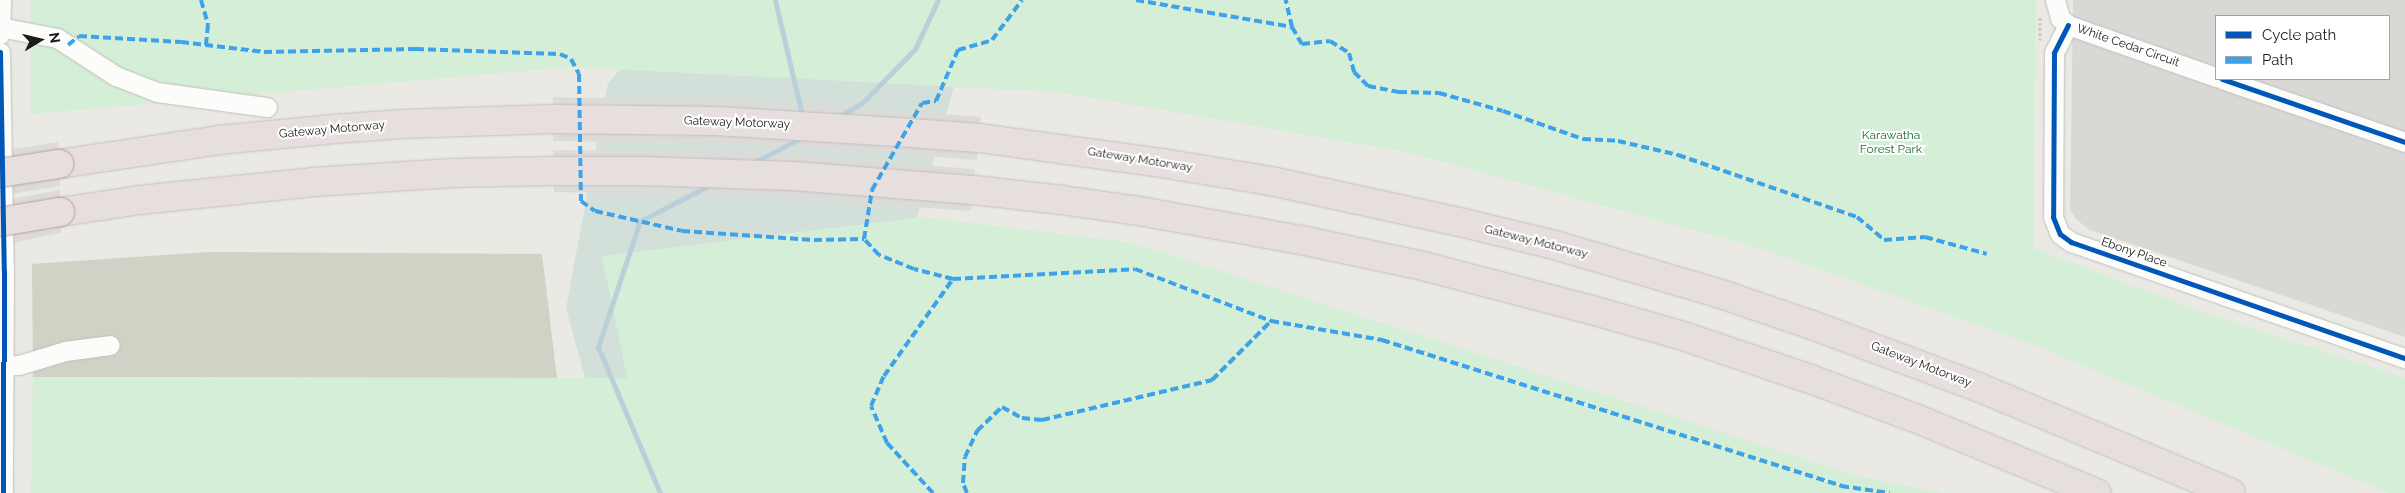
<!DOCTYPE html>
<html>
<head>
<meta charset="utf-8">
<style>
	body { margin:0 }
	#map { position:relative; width:2405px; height:493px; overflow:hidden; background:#eae9e4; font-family:Raleway,sans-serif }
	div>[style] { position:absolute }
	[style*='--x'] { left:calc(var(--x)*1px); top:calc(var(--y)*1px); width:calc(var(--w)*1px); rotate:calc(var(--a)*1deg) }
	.residential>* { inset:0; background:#d9d8d5 }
	.construction>* { inset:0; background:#d1d2c6 }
	.wetland>* { inset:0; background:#d3e0da }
	.park>* { inset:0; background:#d4eed7 }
	.pier>* { inset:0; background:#dcdbd9 }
	.stream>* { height:5px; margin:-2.5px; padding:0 2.5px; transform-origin:2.5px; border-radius:2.5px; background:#bacfda }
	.path>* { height:3px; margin-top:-1.5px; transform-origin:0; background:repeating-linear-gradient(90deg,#cfc6c2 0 2.5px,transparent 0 5px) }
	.roads { filter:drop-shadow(0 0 1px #c1c0be) drop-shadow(0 0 1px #c1c0be) }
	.minor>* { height:19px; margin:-9.5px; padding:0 9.5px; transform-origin:9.5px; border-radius:9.5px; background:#fcfcfb }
	.highway>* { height:28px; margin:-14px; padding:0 14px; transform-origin:14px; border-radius:14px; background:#e7dfde }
	.bridges { filter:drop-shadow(0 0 1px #bb9fa2) drop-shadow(0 0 1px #bb9fa2) }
	.highway-bridge>* { height:28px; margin:-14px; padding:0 14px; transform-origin:14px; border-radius:14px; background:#e7dfde }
	.quiet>* { height:4px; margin-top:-2px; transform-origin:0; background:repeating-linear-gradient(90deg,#3da2ea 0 8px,transparent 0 12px) }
	.cycleway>* { height:5px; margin:-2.5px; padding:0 2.5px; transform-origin:2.5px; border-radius:2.5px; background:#0057b8 }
	span { translate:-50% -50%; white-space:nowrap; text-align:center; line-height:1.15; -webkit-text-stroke:4px #fff; paint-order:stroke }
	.street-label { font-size:12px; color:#1b1b1b }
	.park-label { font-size:12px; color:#156d2a }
	.legend { position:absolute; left:2215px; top:15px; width:175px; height:65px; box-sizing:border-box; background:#fff; border:1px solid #a4a4a4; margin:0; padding:6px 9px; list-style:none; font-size:15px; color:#1b1b1b }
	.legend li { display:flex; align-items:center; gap:10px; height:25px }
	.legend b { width:25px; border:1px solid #a4a4a4 }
	.north { position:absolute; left:15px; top:15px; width:50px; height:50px; -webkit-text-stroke:4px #fff; paint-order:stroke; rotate:81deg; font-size:14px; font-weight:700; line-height:20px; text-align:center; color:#1b1b1b }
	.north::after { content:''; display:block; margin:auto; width:18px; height:22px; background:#1b1b1b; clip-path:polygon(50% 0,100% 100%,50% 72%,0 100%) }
</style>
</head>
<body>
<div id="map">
	<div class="residential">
		<div style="clip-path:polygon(evenodd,2073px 0,2405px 0,2405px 337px,2090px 230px,2077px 220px,2070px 210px,2073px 0,2216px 16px,2389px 16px,2389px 79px,2216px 79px,2216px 16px)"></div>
	</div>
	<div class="construction">
		<div style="clip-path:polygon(209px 252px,542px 254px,557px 378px,33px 377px,32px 264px)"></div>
	</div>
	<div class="wetland">
		<div style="clip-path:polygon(683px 0,978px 0,868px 394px,589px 392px,566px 308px,608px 83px)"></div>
	</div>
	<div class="park">
		<div style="clip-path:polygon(31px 0,2036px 0,2033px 248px,2200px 311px,2405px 378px,2405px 493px,2389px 493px,2034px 345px,1759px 248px,1407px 152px,1057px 92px,571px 67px,31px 114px)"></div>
		<div style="clip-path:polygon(922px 217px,1134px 243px,1858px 476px,1943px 493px,31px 493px,33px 377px,627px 378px,602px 256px)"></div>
	</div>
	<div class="pier">
		<div style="clip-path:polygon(553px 97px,766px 101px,981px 117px,977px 160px,821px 148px,730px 143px,553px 141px)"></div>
		<div style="clip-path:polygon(58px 142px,60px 186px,0 196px,0 151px)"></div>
		<div style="clip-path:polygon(553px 150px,757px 153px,975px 169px,971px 211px,771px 197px,554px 192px)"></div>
		<div style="clip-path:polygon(60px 190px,61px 233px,0 245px,0 201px)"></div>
	</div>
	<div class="stream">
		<div style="--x:775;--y:0;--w:122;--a:76.8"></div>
		<div style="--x:836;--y:118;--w:30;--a:-30"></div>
		<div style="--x:862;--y:103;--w:76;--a:-45.5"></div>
		<div style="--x:915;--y:49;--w:54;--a:-64.9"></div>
		<div style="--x:753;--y:163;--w:56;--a:-27.5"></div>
		<div style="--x:660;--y:493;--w:159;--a:-113"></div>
		<div style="--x:598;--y:347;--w:133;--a:-71.6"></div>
		<div style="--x:640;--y:221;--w:81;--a:-27.2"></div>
	</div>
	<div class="path">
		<div style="--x:2040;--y:40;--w:24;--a:-90"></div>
	</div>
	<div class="roads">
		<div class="minor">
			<div style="--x:2055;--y:0;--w:19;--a:74"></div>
			<div style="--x:2060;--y:18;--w:11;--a:41"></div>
			<div style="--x:2068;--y:25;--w:157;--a:19.4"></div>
			<div style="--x:2068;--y:25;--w:31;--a:117"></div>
			<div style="--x:2054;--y:53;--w:164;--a:90.3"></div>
			<div style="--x:2053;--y:217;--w:18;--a:68"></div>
			<div style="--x:2060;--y:234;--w:14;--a:36"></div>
			<div style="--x:2071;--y:242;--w:354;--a:19.2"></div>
			<div style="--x:0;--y:27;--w:58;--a:10.9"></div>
			<div style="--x:57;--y:38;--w:70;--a:32.8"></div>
			<div style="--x:116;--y:76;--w:44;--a:21.3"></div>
			<div style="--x:157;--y:92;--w:111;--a:7.8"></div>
			<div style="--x:0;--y:34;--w:34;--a:-88"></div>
			<div style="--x:0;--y:52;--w:219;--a:89"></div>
			<div style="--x:4;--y:271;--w:222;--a:90.3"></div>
			<div style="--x:2222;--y:79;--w:194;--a:19"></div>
			<div style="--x:3;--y:366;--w:16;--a:-4"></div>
			<div style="--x:19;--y:365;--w:48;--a:-16.9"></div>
			<div style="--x:65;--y:351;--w:45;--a:-7.6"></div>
		</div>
		<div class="highway">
			<div style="--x:59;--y:164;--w:162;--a:-8.5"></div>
			<div style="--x:219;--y:140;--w:115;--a:-5.5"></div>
			<div style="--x:333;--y:129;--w:69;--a:-4.1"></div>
			<div style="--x:402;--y:124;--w:151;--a:-1.9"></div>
			<div style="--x:553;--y:119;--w:163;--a:0.7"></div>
			<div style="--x:716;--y:121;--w:181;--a:3.5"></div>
			<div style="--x:897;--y:132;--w:82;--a:4.2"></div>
			<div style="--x:979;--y:138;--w:191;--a:7.8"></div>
			<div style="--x:1168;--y:164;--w:104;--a:9.4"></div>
			<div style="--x:1271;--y:181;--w:198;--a:12.3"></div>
			<div style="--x:1464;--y:223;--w:97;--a:13.7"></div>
			<div style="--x:1558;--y:246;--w:167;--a:16.4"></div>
			<div style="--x:1718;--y:293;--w:99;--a:18.8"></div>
			<div style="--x:1812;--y:325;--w:177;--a:20.5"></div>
			<div style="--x:1978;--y:387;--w:274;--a:22.7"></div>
			<div style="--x:60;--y:212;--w:81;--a:-8.5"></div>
			<div style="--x:140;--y:200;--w:174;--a:-5.9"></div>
			<div style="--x:313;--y:182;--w:140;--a:-3.7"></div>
			<div style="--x:453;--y:173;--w:100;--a:-1.1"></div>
			<div style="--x:553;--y:171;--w:88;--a:0"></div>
			<div style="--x:641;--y:171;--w:153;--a:1.9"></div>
			<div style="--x:794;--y:176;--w:180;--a:4.5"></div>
			<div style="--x:973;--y:190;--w:90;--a:6.4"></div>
			<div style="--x:1062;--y:200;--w:84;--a:8.2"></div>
			<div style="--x:1145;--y:212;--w:158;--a:10.2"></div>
			<div style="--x:1301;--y:240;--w:121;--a:12"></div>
			<div style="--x:1419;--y:265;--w:182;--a:14.6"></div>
			<div style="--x:1595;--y:311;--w:88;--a:15.8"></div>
			<div style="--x:1680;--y:335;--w:140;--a:18.7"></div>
			<div style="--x:1813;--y:380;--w:114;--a:20.5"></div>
			<div style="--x:1920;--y:420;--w:191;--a:22.5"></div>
		</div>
	</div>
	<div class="bridges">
		<div class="highway-bridge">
			<div style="--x:0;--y:173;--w:60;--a:-8.7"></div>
			<div style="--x:0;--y:222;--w:61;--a:-9.5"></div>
		</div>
	</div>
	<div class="quiet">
		<div style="--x:201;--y:0;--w:26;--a:74"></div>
		<div style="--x:208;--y:25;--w:20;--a:96"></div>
		<div style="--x:1136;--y:0;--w:158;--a:9.8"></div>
		<div style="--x:1292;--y:27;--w:28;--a:-103"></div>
		<div style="--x:1292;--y:27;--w:20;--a:60"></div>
		<div style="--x:1302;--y:44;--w:28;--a:-6"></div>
		<div style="--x:1330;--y:41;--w:22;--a:32"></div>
		<div style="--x:1349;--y:53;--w:20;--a:75"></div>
		<div style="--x:1354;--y:72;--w:20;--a:45"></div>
		<div style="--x:1368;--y:86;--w:32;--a:11"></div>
		<div style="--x:1399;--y:92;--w:40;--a:1.4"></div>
		<div style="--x:1439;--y:93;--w:66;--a:15.7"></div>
		<div style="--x:1503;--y:111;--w:85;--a:19.3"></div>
		<div style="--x:1583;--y:139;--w:35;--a:3"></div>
		<div style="--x:1618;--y:141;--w:62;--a:13.1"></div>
		<div style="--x:1678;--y:155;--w:189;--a:19.1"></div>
		<div style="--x:1857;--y:217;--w:35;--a:40"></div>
		<div style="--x:1884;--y:240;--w:41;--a:-4.2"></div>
		<div style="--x:1925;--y:237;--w:64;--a:15.3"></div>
		<div style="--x:68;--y:45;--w:14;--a:-39"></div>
		<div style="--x:79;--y:36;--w:102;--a:3.4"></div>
		<div style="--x:181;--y:42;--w:84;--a:6.9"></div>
		<div style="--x:264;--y:52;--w:152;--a:-1.1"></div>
		<div style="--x:416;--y:49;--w:144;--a:2"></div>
		<div style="--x:560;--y:54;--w:12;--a:24"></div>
		<div style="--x:571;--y:59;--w:17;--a:62"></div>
		<div style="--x:579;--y:74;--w:127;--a:89.1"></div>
		<div style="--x:581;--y:201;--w:17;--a:36"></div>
		<div style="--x:595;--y:211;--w:89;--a:12.9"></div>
		<div style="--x:682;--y:231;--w:132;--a:3.9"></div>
		<div style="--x:814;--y:240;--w:50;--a:-1.1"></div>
		<div style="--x:953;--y:279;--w:40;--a:-165.6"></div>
		<div style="--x:914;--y:269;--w:38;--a:-158"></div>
		<div style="--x:879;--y:255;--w:22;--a:-133"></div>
		<div style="--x:864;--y:239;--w:50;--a:-80.7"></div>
		<div style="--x:872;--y:190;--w:100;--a:-60.1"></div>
		<div style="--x:922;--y:103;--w:14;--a:-8"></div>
		<div style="--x:936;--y:101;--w:56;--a:-66.7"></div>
		<div style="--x:958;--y:50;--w:35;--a:-16"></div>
		<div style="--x:992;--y:40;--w:50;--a:-53.1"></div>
		<div style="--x:933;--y:493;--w:68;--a:-132.6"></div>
		<div style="--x:887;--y:443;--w:40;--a:-113.4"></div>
		<div style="--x:871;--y:406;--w:33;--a:-67"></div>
		<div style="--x:884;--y:376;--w:119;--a:-54.6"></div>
		<div style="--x:953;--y:279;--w:182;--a:-3.1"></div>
		<div style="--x:1135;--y:269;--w:146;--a:20.9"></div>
		<div style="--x:1271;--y:321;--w:113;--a:9.7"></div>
		<div style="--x:1382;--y:340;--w:482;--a:17.6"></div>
		<div style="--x:1841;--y:486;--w:49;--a:8.1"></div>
		<div style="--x:967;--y:493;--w:11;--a:-112"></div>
		<div style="--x:963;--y:483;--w:26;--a:-86"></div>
		<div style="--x:965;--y:457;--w:29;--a:-65"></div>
		<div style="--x:977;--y:431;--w:35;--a:-44"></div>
		<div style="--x:1002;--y:407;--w:23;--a:29"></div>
		<div style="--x:1022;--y:418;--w:20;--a:6"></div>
		<div style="--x:1042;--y:420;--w:175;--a:-13.2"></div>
		<div style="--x:1212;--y:380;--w:83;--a:-45"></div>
	</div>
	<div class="cycleway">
		<div style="--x:2068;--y:25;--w:31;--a:117"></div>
		<div style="--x:2054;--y:53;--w:164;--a:90.3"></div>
		<div style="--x:2053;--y:217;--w:18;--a:68"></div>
		<div style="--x:2060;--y:234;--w:14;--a:36"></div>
		<div style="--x:2071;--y:242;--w:354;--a:19.2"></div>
		<div style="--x:0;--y:52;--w:219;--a:89"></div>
		<div style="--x:4;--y:271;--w:222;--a:90.3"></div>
		<div style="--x:2222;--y:79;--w:194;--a:19"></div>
	</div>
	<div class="street-label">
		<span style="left:2128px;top:46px;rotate:19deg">White Cedar Circuit</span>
		<span style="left:737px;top:123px;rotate:2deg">Gateway Motorway</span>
		<span style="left:332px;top:130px;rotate:-5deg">Gateway Motorway</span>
		<span style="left:1140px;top:160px;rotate:9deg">Gateway Motorway</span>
		<span style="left:1536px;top:242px;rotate:14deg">Gateway Motorway</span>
		<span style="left:2134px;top:253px;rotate:19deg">Ebony Place</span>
		<span style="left:1921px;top:365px;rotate:21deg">Gateway Motorway</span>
	</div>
	<div class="park-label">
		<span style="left:1891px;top:143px">Karawatha<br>Forest Park</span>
	</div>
	<ul class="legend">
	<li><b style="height:6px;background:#0057b8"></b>Cycle path</li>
	<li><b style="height:6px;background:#3da2ea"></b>Path</li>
	</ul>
	<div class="north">N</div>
</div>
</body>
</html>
